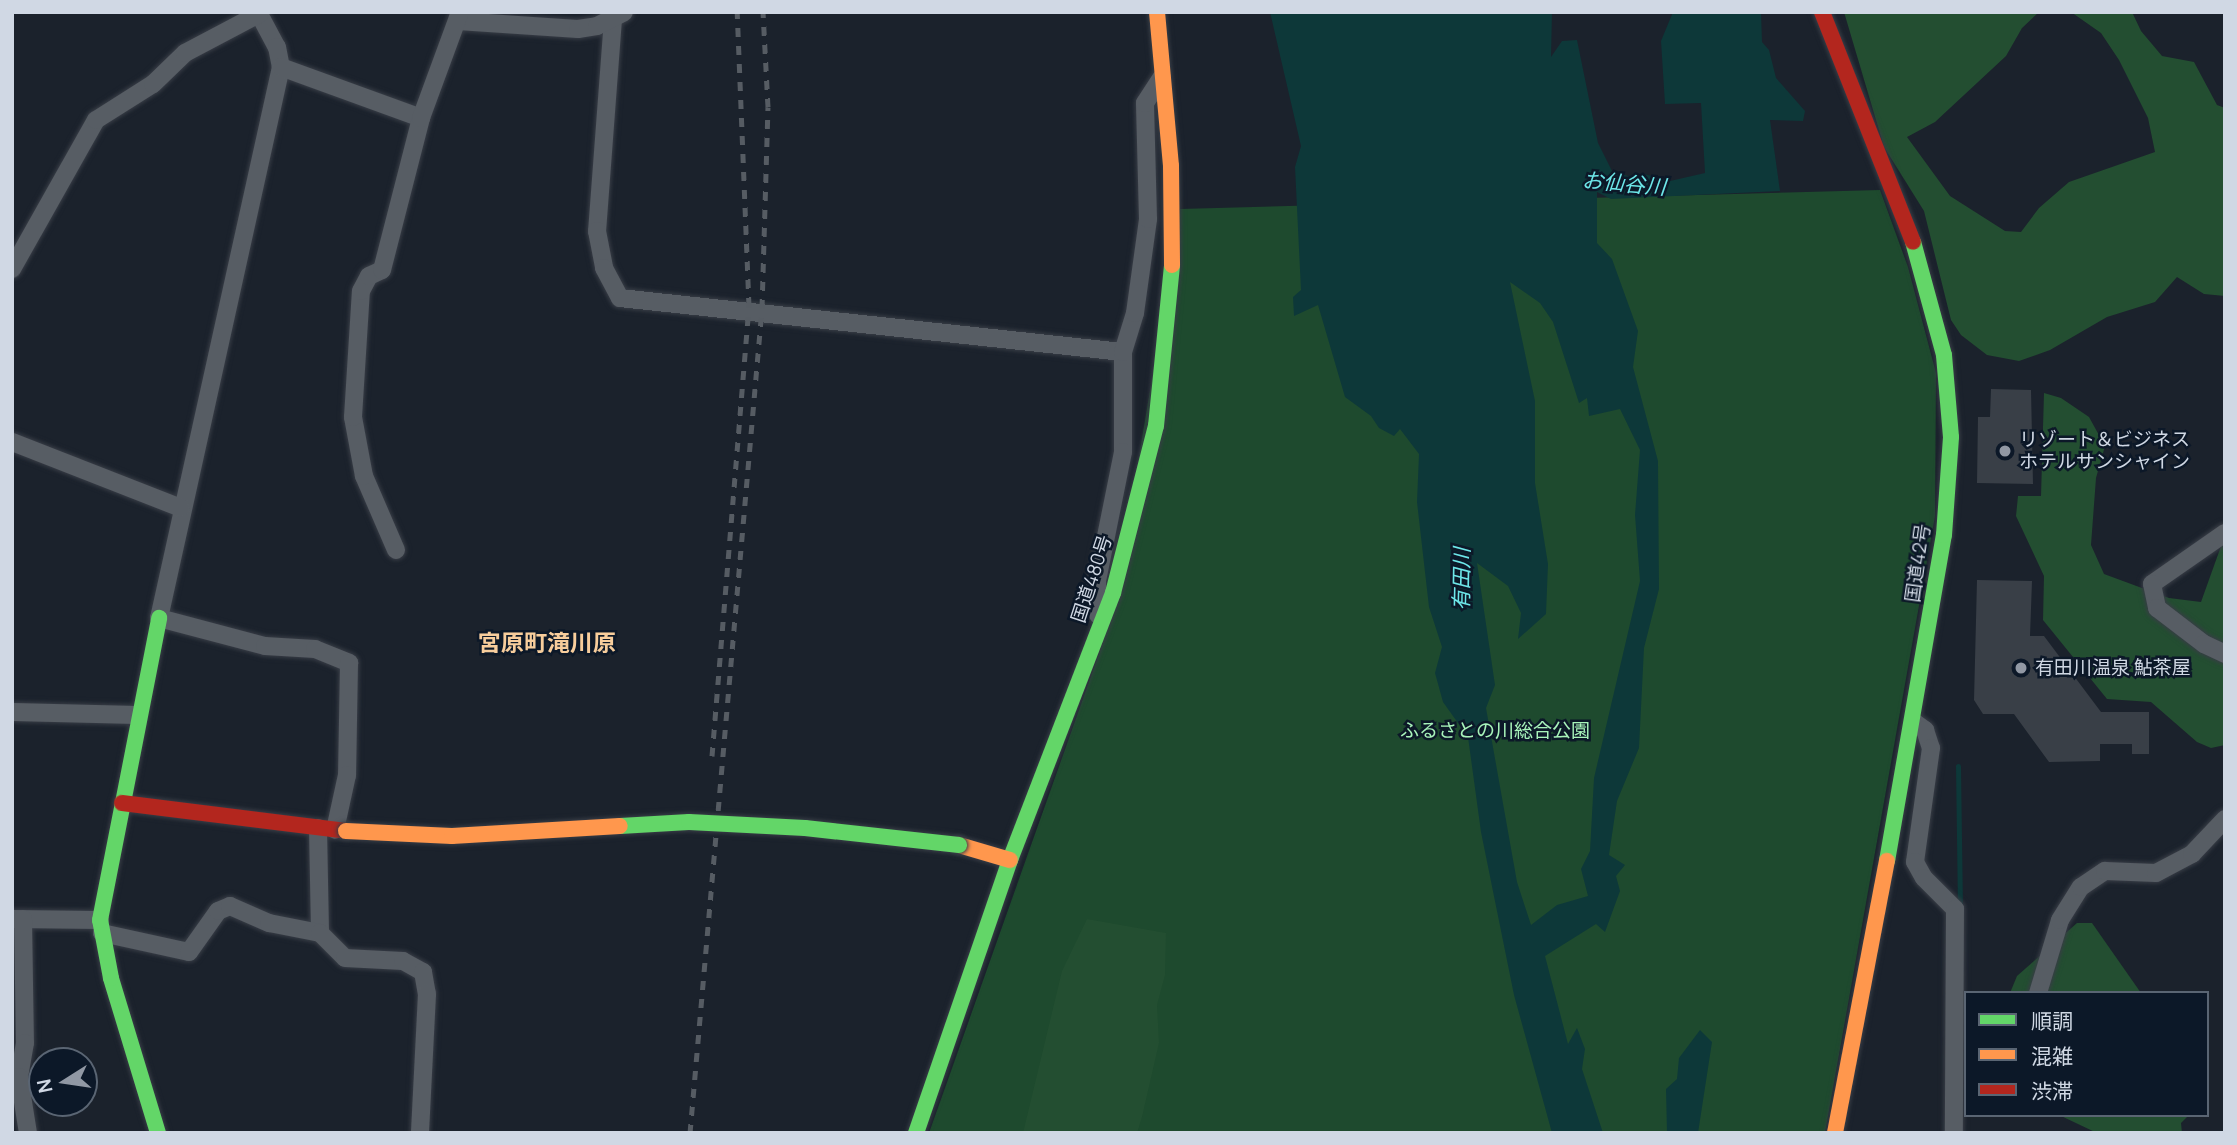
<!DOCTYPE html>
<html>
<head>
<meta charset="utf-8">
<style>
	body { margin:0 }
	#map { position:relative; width:2237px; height:1145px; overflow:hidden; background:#1b222c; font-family:Manrope,"Noto Sans JP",sans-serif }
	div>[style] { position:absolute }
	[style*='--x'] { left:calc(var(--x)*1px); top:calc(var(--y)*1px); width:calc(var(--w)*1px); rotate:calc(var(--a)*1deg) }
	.green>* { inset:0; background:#1e4a2e }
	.forest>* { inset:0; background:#234e31 }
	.water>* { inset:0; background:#0d3839 }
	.stream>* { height:5px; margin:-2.5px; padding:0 2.5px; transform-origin:2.5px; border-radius:2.5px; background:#0d3839 }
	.building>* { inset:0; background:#393f47 }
	.roads { filter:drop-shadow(0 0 2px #383d46) drop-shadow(0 0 2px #383d46) }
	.street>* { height:18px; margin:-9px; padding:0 9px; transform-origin:9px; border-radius:9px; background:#575d64 }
	.fast>* { height:16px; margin:-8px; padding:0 8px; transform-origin:8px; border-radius:8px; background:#63d668 }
	.slow>* { height:16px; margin:-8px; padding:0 8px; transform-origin:8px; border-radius:8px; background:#ff974d }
	.jam>* { height:16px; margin:-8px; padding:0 8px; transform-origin:8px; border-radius:8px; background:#b3261e }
	.rail>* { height:5px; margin-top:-2.5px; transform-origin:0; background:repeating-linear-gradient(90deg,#565c63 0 9px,transparent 0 18px) }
	.bridges { filter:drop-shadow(0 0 2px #383d46) drop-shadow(0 0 2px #383d46) }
	.fast-bridge>* { height:16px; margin:-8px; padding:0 8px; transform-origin:8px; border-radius:8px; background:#63d668 }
	.slow-bridge>* { height:16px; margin:-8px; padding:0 8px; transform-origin:8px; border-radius:8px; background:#ff974d }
	.dots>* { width:19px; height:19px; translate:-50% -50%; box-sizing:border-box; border:4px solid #0c1828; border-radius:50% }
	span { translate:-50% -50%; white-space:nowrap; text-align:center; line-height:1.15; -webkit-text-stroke:5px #0c1828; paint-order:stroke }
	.poi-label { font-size:19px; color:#d0d8e4 }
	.left { translate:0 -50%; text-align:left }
	.street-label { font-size:19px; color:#d0d8e4 }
	.park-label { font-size:19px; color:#a8f4ba }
	.water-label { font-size:21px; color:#6ee8ea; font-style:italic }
	.quarter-label { font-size:23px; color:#f7cd9c; font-weight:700 }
	.frame { position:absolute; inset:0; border:14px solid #d0d8e4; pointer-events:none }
	.legend { position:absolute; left:1964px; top:991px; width:245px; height:126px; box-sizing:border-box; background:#0c1828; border:2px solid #5a6573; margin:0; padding:9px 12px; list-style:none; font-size:21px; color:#d0d8e4 }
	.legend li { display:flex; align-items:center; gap:14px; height:35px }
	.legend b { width:35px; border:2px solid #5a6573 }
	.north { position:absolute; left:28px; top:1047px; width:70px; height:70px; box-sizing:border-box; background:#0c1828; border:2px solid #5a6573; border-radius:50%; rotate:258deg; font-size:19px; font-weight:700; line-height:28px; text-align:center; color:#d0d8e4 }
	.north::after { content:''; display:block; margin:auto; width:24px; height:32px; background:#9198a4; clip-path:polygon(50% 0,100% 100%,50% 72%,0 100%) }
</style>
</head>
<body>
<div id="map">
	<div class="green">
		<div style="clip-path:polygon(1880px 190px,1908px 267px,1936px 373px,1935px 516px,1825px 1133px,929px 1133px,1113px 614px,1180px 209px)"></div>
	</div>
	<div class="forest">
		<div style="clip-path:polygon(1844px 12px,2039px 12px,2022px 28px,2006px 56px,1935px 122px,1907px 137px,1950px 196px,2005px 231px,2021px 232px,2039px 208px,2069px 182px,2155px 152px,2148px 118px,2119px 60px,2101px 33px,2071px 12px,2132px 12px,2141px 31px,2162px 56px,2194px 62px,2217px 105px,2225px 108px,2225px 296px,2204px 294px,2177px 277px,2155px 302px,2107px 317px,2050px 350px,2019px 361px,1987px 355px,1961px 335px,1951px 320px,1924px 211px,1884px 147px)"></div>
		<div style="clip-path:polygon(2044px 393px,2061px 398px,2089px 417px,2105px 446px,2096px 478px,2091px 545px,2104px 574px,2169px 598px,2201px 602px,2225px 535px,2225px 745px,2211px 748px,2197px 742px,2151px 702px,2107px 699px,2043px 620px,2044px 576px,2016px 516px,2018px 496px,2041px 496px)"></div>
		<div style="clip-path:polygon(1087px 919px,1166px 933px,1165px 975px,1157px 1005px,1159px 1043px,1142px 1117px,1137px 1133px,1023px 1133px,1062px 971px)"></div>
		<div style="clip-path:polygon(2077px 923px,2092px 923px,2141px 993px,2010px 993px,2017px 976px)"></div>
		<div style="clip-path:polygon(2059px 1115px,2189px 1115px,2181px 1123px,2182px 1133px,2097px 1133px)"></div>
	</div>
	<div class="water">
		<div style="clip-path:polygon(evenodd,1270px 12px,1552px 12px,1551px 57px,1562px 41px,1577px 40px,1598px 143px,1612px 171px,1628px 176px,1644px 174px,1670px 181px,1705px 173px,1701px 103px,1665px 104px,1661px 41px,1673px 12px,1761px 12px,1762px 42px,1769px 50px,1776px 78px,1805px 111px,1803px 121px,1770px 120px,1780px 191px,1611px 199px,1597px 192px,1597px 243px,1612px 259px,1638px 331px,1633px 367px,1658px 461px,1659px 589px,1644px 648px,1639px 748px,1617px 801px,1609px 855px,1625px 865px,1616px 876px,1620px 891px,1605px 932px,1596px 924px,1545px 956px,1568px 1044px,1577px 1028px,1585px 1049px,1582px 1069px,1603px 1133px,1552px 1133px,1514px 995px,1481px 832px,1468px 737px,1443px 702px,1435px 673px,1442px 647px,1429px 607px,1417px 502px,1419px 454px,1400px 429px,1394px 436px,1379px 428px,1371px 416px,1345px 397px,1318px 305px,1294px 316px,1293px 297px,1301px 290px,1295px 167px,1301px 146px,1270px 12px,1510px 282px,1540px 303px,1553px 322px,1579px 403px,1587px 398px,1589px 416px,1620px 409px,1640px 450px,1635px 515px,1640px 581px,1594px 778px,1590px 851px,1581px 869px,1588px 896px,1557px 905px,1531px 925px,1517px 882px,1486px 708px,1495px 685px,1477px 563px,1508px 586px,1521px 613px,1518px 639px,1546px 614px,1548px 564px,1535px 483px,1535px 401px,1510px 282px)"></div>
		<div style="clip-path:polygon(1700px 1030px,1712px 1042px,1698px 1133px,1667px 1133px,1666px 1089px,1677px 1079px,1679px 1058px)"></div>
	</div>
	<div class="stream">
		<div style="--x:1958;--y:766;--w:140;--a:89.2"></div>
	</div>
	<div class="building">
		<div style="clip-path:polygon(1991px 389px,2031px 390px,2033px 484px,1977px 483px,1978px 417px,1990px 417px)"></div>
		<div style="clip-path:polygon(1977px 580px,2032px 581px,2030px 636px,2044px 636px,2101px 712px,2149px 712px,2149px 754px,2132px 754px,2132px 744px,2100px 744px,2100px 761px,2049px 762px,2014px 714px,1983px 714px,1974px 700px)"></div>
	</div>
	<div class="roads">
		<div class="street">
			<div style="--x:258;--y:12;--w:40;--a:62"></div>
			<div style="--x:277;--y:47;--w:20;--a:79"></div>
			<div style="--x:281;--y:67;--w:564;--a:102.48"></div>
			<div style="--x:159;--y:618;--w:110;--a:14.8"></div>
			<div style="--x:265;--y:646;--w:50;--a:3.4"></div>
			<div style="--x:315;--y:649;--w:37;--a:22"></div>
			<div style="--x:349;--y:663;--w:112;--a:91"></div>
			<div style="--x:347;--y:775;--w:56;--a:102.3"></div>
			<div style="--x:613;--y:19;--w:213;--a:94.3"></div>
			<div style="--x:597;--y:231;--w:38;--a:79"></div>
			<div style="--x:604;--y:268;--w:34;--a:62"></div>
			<div style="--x:620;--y:298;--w:506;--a:6.13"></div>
			<div style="--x:1123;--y:352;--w:100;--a:90"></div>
			<div style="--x:1123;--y:452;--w:132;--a:101.4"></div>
			<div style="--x:1097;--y:581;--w:34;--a:88"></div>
			<div style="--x:458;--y:21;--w:120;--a:3.8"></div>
			<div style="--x:578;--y:29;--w:19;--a:-9"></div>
			<div style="--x:597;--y:26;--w:30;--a:-27"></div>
			<div style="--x:281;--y:67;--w:149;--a:20"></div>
			<div style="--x:12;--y:269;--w:171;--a:-60.6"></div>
			<div style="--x:96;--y:120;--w:67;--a:-32.3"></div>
			<div style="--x:153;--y:84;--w:45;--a:-44.1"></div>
			<div style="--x:185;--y:53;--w:84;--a:-27.8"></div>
			<div style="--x:1123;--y:352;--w:41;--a:-72.9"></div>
			<div style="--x:1135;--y:313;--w:95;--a:-82.1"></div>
			<div style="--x:1148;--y:219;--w:116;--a:-91.5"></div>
			<div style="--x:1145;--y:103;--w:31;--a:-57"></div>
			<div style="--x:12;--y:442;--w:181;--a:21.3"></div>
			<div style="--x:2225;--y:533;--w:89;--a:145.1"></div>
			<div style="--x:2152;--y:584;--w:25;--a:78"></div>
			<div style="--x:2157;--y:608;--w:59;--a:37.5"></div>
			<div style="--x:2204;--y:644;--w:23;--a:25"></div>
			<div style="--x:396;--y:550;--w:81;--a:-113.4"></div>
			<div style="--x:364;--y:476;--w:60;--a:-100.6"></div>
			<div style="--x:353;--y:417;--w:126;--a:-86.4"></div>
			<div style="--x:361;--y:291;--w:17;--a:-62"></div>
			<div style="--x:369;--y:276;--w:14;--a:-25"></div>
			<div style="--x:382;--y:270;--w:157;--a:-75.6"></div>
			<div style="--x:421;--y:118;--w:113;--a:-69.8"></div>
			<div style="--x:12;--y:712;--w:126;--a:1.4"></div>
			<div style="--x:1914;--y:722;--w:14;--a:36"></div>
			<div style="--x:1925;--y:730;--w:19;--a:72"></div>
			<div style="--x:1931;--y:748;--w:115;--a:98"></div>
			<div style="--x:1915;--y:862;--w:18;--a:61"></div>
			<div style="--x:1924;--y:878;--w:44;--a:45"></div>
			<div style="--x:1955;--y:909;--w:224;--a:90.3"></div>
			<div style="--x:318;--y:828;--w:105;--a:88.9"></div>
			<div style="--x:12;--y:919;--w:88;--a:0.7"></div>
			<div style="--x:23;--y:919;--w:124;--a:89.1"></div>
			<div style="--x:25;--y:1043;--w:35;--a:100"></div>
			<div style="--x:19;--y:1077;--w:57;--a:80.9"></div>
			<div style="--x:102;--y:933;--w:89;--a:12.3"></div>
			<div style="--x:189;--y:952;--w:50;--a:-54.7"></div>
			<div style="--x:218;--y:911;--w:13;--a:-23"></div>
			<div style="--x:230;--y:906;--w:43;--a:23.6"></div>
			<div style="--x:269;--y:923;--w:52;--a:11.1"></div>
			<div style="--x:320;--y:933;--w:35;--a:45"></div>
			<div style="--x:345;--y:958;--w:58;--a:3"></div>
			<div style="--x:403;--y:961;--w:23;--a:29"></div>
			<div style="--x:423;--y:972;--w:22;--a:80"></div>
			<div style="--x:427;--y:994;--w:139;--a:92.9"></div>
			<div style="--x:2038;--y:993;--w:76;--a:-73.2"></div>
			<div style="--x:2060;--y:920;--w:39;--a:-58"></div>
			<div style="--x:2081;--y:887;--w:29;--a:-34"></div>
			<div style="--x:2105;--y:871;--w:51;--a:2.2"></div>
			<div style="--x:2156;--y:873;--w:41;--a:-27.8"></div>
			<div style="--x:2192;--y:854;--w:48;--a:-46.7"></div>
		</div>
		<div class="fast">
			<div style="--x:1887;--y:861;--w:331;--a:-80.1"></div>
			<div style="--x:1944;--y:535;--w:98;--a:-85.9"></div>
			<div style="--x:1951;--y:437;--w:82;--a:-94.9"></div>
			<div style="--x:1944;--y:355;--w:117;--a:-105.3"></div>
			<div style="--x:158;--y:1133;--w:162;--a:-106.9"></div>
			<div style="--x:111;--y:978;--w:59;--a:-100.7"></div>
			<div style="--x:100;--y:920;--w:308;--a:-78.9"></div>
			<div style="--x:916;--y:1133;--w:289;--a:-71"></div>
			<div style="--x:1010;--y:860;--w:286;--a:-68.9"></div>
			<div style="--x:1113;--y:593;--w:172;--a:-75.6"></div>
			<div style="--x:1156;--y:426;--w:162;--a:-84.3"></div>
		</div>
		<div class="slow">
			<div style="--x:1157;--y:12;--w:155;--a:84.8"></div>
			<div style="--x:1171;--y:166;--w:99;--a:89.4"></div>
			<div style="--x:959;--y:845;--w:53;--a:16.4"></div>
			<div style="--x:1835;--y:1133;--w:277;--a:-79.2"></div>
		</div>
		<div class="jam">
			<div style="--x:1822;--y:12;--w:247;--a:68.4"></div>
			<div style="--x:122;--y:803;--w:226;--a:7.1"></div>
		</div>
	</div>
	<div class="rail">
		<div style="--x:712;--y:756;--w:452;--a:-85.3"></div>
		<div style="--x:749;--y:306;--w:294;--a:-92.3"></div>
		<div style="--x:690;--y:1133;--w:828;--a:-85.01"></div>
		<div style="--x:762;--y:308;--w:201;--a:-88.3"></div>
		<div style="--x:768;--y:107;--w:95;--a:-93"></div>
	</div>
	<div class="bridges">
		<div class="fast-bridge">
			<div style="--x:620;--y:826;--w:69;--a:-3.3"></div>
			<div style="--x:689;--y:822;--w:116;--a:3"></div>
			<div style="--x:805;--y:828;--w:155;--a:6.3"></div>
		</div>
		<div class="slow-bridge">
			<div style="--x:346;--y:831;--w:106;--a:2.7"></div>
			<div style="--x:452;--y:836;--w:168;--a:-3.4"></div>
		</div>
	</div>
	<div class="dots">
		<div style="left:2005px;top:451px;background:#9198a4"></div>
		<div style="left:2021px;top:668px;background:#9198a4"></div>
	</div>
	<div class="poi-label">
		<span class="left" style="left:2019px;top:451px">リゾート＆ビジネス<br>ホテルサンシャイン</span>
		<span class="left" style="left:2035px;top:668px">有田川温泉 鮎茶屋</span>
	</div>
	<div class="street-label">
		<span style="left:1918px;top:563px;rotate:-82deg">国道42号</span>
		<span style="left:1092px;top:579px;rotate:-72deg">国道480号</span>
	</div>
	<div class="park-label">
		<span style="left:1495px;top:731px">ふるさとの川総合公園</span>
	</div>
	<div class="water-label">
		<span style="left:1624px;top:183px;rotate:5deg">お仙谷川</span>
		<span style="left:1461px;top:579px;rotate:-89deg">有田川</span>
	</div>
	<div class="quarter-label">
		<span style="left:547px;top:642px">宮原町滝川原</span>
	</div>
	<div class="frame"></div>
	<ul class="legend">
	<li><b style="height:9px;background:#63d668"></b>順調</li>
	<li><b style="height:9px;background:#ff974d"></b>混雑</li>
	<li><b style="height:9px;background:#b3261e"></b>渋滞</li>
	</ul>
	<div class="north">N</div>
</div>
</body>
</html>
